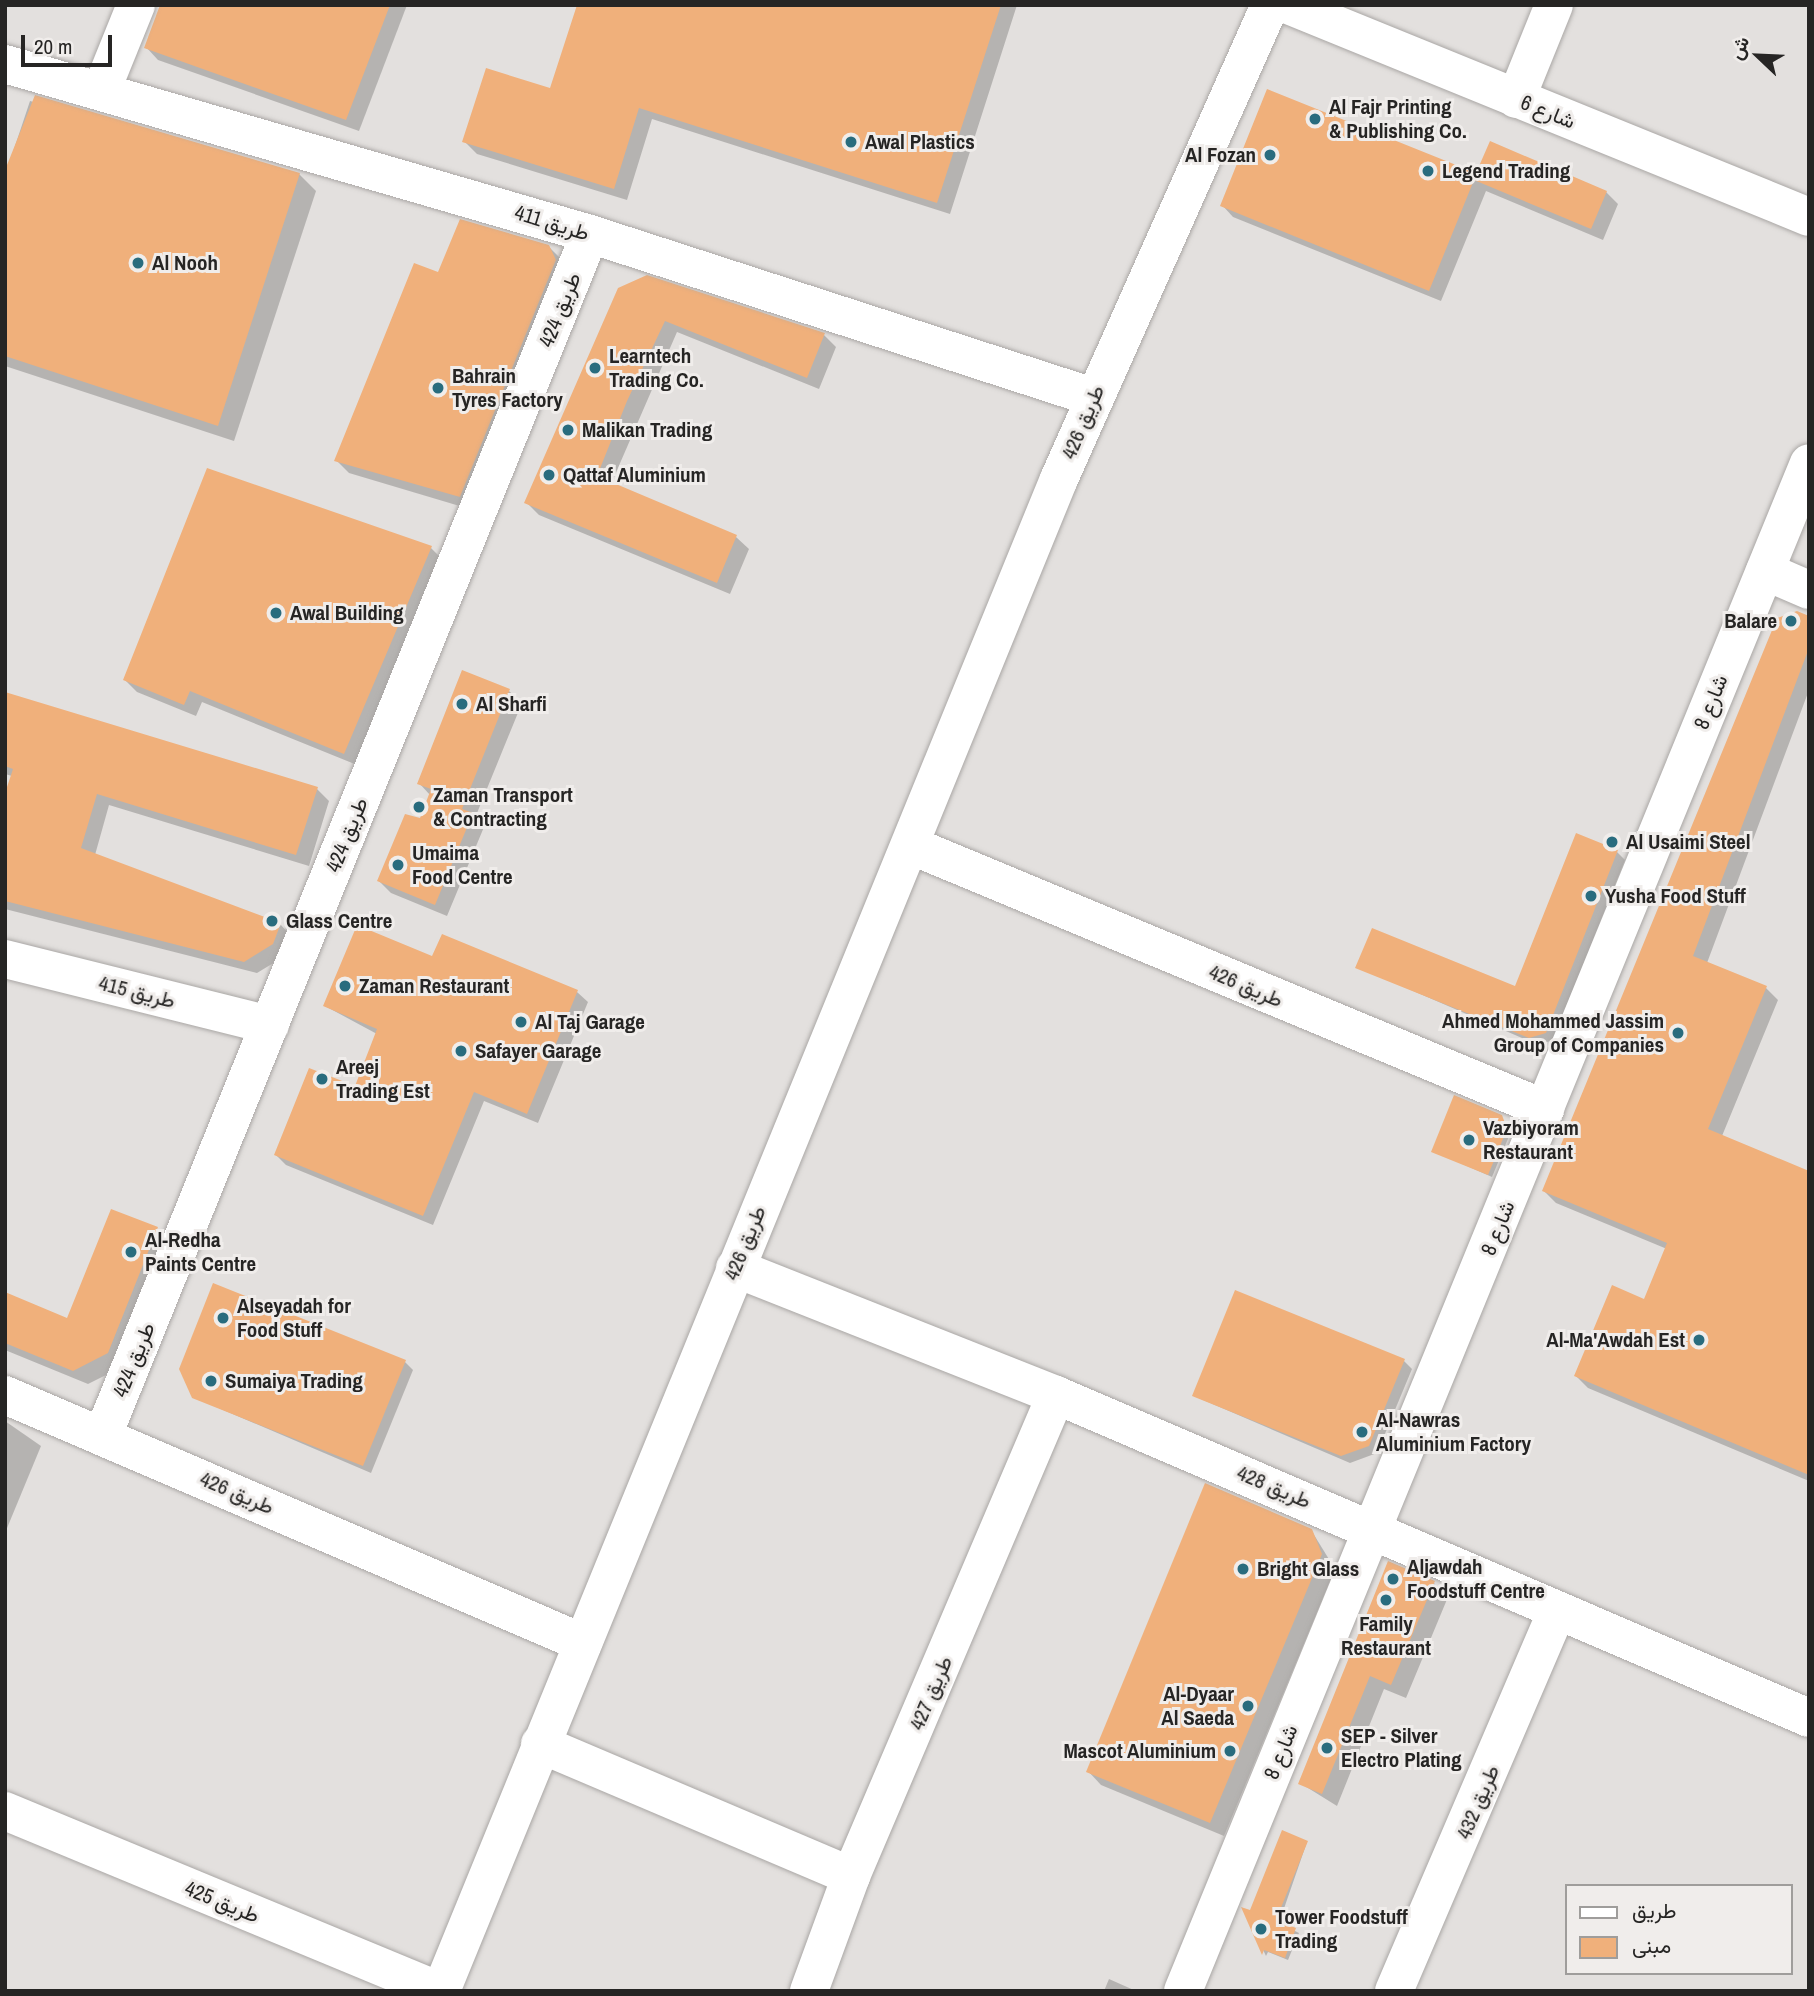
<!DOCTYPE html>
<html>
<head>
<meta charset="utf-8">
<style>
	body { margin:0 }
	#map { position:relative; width:1814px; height:1996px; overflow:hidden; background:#e3e0de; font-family:"Archivo Narrow",Vazirmatn,sans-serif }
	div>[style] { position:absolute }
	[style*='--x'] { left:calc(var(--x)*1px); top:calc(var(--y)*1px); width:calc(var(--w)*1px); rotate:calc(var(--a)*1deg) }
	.shadow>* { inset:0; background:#0003 }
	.building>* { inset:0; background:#f0b07b }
	.roads { filter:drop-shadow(0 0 2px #aaa7a5) drop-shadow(0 0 2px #aaa7a5) }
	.minor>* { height:38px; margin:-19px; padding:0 19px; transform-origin:19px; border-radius:19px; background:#fff }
	.dots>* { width:19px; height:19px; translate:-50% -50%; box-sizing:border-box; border:4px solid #f0edeb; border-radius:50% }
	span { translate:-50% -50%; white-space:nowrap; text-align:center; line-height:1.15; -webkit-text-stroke:6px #f0edeb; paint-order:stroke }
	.poi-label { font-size:21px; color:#262524; font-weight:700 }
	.left { translate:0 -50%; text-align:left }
	.right { translate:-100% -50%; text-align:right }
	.street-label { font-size:21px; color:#262524 }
	.frame { position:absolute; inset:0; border:7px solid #262524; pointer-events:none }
	.legend { position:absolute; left:1565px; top:1884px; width:228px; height:91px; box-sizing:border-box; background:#f0edeb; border:2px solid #9f9d9b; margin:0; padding:9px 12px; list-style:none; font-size:21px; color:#262524 }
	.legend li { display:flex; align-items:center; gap:14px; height:35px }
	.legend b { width:35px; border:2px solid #9f9d9b }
	.north { position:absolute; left:1723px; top:21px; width:70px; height:70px; -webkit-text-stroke:5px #f0edeb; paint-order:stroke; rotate:293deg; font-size:19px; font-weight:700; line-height:28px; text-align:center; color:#262524 }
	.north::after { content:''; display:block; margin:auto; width:24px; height:32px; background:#262524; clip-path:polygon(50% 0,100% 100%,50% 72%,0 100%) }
	.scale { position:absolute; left:21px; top:35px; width:91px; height:32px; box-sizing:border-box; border:4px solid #262524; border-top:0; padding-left:9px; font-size:21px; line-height:24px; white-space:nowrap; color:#262524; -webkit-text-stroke:5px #f0edeb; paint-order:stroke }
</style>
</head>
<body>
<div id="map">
	<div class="shadow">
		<div style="clip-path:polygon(162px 5px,407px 5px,359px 131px,158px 60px,146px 47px)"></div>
		<div style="clip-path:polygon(579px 5px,1017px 5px,950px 214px,652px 119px,627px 200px,477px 154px,464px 141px,552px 90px)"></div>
		<div style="clip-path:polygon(30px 101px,299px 174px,316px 191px,234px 441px,5px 366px,5px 176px)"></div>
		<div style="clip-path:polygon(1477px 176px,1606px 192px,1618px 204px,1603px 240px,1486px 191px,1441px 301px,1233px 217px,1222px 205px)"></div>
		<div style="clip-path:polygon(548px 246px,562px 260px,473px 510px,349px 473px,336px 460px,438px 274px)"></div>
		<div style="clip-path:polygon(619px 290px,824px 335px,836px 347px,819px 389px,677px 332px,611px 484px,736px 537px,749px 549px,730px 594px,539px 515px,526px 502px)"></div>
		<div style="clip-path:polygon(431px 548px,443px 560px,357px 765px,202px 702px,196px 716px,137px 692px,125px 680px)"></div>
		<div style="clip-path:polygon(1809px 618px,1809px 690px,1707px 963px,1766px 988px,1778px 1000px,1722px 1136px,1809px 1173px,1809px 1481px,1588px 1388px,1576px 1376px,1645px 1301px,1667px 1249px,1556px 1203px,1544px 1191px)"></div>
		<div style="clip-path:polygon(463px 672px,509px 691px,522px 703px,475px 818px,484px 827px,447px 916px,391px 893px,379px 881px,421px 820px,430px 795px,419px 783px)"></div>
		<div style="clip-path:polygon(5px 694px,317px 789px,329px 801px,309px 866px,109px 805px,95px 855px,280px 924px,292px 937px,285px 956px,257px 973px,5px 909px,5px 799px,12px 776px,5px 774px)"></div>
		<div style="clip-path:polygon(1617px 852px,1625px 860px,1553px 1040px,1538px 1045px,1358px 967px,1516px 989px)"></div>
		<div style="clip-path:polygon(443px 936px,577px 992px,588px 1002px,538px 1123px,484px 1101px,433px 1225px,286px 1165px,276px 1155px,356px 1089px,377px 1034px,325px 1006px,433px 958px)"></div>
		<div style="clip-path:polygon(1501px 1116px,1510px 1134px,1492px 1177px,1433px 1151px)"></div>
		<div style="clip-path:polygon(157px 1229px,171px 1243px,122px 1367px,88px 1384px,5px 1350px,5px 1294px,68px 1320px)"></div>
		<div style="clip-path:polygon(1404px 1361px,1412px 1369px,1377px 1453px,1350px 1463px,1194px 1396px)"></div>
		<div style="clip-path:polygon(405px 1362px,413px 1370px,371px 1473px,193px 1397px)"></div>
		<div style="clip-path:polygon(5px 1421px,41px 1446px,5px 1533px)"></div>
		<div style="clip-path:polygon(1311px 1530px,1335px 1569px,1224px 1836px,1101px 1785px,1088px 1771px)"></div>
		<div style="clip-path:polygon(1389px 1563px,1434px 1583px,1448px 1597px,1406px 1698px,1384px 1689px,1337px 1806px,1300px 1783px)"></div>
		<div style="clip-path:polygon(1307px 1842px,1279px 1923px,1299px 1933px,1288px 1960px,1268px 1952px,1266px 1956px,1244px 1910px,1251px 1912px)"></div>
		<div style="clip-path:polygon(1109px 1979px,1136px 1991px,1104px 1991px)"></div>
	</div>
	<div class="building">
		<div style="clip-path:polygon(160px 5px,390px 5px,346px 120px,144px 48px)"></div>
		<div style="clip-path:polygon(577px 5px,1001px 5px,937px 203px,639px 108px,614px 189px,462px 142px,486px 68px,550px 88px)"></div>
		<div style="clip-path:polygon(1267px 89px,1476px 173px,1490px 141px,1607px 191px,1591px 229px,1474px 180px,1429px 291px,1220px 206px)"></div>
		<div style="clip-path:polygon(35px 95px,300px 173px,218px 426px,5px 356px,5px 170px)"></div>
		<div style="clip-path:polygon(460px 219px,549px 245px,556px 260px,460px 497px,334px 461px,414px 263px,438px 272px)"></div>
		<div style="clip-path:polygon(647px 275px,825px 333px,807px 378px,665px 321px,627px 401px,597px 476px,737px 535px,717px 583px,524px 503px,618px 288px)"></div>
		<div style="clip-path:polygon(207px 468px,432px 546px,344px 754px,190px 691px,184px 705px,123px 680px)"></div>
		<div style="clip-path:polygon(1797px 611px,1809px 616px,1809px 648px,1693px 956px,1767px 986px,1708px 1129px,1809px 1171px,1809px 1475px,1574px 1376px,1612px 1285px,1644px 1299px,1667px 1243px,1542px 1191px,1777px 618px)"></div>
		<div style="clip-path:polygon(462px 670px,510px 689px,462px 809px,473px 813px,435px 905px,377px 881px,405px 814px,420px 818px,431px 789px,417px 784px)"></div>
		<div style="clip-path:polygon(5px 692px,318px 787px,296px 855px,97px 794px,81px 848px,281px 923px,273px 944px,244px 962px,5px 901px,5px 793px,13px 769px,5px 766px)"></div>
		<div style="clip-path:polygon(1576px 833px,1618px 850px,1546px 1033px,1529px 1038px,1355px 968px,1372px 928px,1515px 986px)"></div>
		<div style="clip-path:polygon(357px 925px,432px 956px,442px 934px,578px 990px,527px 1114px,474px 1092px,423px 1216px,274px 1155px,309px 1068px,355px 1086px,377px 1029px,323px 1006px)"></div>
		<div style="clip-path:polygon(1454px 1095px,1502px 1115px,1507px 1129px,1488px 1175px,1431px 1152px)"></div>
		<div style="clip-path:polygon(111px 1209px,158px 1227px,108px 1353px,73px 1371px,5px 1343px,5px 1292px,67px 1318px)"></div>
		<div style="clip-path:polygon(213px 1283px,406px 1360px,363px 1466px,192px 1398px,179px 1369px)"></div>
		<div style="clip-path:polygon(1235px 1290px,1405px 1359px,1369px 1446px,1341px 1456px,1192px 1396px)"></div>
		<div style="clip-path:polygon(1205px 1483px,1312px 1529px,1322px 1554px,1210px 1823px,1086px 1772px)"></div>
		<div style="clip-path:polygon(1388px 1561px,1435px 1581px,1391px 1685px,1370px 1676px,1322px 1794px,1298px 1784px)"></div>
		<div style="clip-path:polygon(1282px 1830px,1308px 1841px,1276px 1920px,1296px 1928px,1285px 1958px,1264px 1950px,1262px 1955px,1241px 1907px,1250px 1910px)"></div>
	</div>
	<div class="roads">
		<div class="minor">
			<div style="--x:1288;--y:5;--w:562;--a:22.14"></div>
			<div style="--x:5;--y:64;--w:609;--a:16.2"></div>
			<div style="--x:590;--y:234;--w:529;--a:17.96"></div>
			<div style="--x:102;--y:89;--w:91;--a:-68"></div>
			<div style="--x:1516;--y:99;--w:101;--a:-68"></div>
			<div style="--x:1765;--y:571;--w:48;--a:23.4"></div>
			<div style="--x:910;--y:845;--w:688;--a:22.58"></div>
			<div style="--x:5;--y:959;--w:273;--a:14"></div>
			<div style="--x:735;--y:1268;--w:345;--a:21.6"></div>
			<div style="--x:1056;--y:1395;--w:819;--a:23.22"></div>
			<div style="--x:5;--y:1395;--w:629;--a:23.22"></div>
			<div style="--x:103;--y:1435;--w:1296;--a:-67.93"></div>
			<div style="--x:540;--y:1744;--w:338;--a:23"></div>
			<div style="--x:5;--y:1811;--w:471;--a:22.5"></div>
			<div style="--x:441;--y:1991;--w:1633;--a:-67.77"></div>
			<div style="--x:1059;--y:479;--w:519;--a:-66"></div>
			<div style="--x:809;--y:1991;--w:122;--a:-69.9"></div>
			<div style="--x:851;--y:1876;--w:523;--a:-66.92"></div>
			<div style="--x:1183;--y:1991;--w:1651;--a:-67.72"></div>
			<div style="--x:1394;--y:1991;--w:413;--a:-66.8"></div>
		</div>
	</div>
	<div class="dots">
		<div style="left:1315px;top:119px;background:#296c7e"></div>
		<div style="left:851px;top:142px;background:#296c7e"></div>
		<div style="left:1270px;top:155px;background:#296c7e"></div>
		<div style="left:1428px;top:171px;background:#296c7e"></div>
		<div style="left:138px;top:263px;background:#296c7e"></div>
		<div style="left:595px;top:368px;background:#296c7e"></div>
		<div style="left:438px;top:388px;background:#296c7e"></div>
		<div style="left:568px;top:430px;background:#296c7e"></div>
		<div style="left:549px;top:475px;background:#296c7e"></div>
		<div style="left:276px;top:613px;background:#296c7e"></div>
		<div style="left:1791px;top:621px;background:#296c7e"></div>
		<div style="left:462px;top:704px;background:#296c7e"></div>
		<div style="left:419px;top:807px;background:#296c7e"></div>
		<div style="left:1612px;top:842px;background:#296c7e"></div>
		<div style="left:398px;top:865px;background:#296c7e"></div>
		<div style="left:1591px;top:896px;background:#296c7e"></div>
		<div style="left:272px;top:921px;background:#296c7e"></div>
		<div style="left:345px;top:986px;background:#296c7e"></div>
		<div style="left:521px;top:1022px;background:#296c7e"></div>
		<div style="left:1678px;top:1033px;background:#296c7e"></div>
		<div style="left:461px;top:1051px;background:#296c7e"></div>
		<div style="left:322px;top:1079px;background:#296c7e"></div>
		<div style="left:1469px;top:1140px;background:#296c7e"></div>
		<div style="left:131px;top:1252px;background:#296c7e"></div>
		<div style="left:223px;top:1318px;background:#296c7e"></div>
		<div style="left:1699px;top:1340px;background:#296c7e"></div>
		<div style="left:211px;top:1381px;background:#296c7e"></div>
		<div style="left:1362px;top:1432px;background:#296c7e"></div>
		<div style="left:1243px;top:1569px;background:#296c7e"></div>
		<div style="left:1393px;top:1579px;background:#296c7e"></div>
		<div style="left:1386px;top:1600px;background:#296c7e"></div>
		<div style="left:1248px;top:1706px;background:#296c7e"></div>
		<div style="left:1327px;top:1748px;background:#296c7e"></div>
		<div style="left:1230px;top:1751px;background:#296c7e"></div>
		<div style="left:1261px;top:1929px;background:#296c7e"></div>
	</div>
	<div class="poi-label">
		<span class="left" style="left:1329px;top:119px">Al Fajr Printing<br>&amp; Publishing Co.</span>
		<span class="left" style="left:865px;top:142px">Awal Plastics</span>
		<span class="right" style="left:1256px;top:155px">Al Fozan</span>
		<span class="left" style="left:1442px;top:171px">Legend Trading</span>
		<span class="left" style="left:152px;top:263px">Al Nooh</span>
		<span class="left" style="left:609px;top:368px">Learntech<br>Trading Co.</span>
		<span class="left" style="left:452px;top:388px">Bahrain<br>Tyres Factory</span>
		<span class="left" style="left:582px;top:430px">Malikan Trading</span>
		<span class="left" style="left:563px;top:475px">Qattaf Aluminium</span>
		<span class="left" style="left:290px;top:613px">Awal Building</span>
		<span class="right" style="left:1777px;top:621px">Balare</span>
		<span class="left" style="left:476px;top:704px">Al Sharfi</span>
		<span class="left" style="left:433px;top:807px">Zaman Transport<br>&amp; Contracting</span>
		<span class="left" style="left:1626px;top:842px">Al Usaimi Steel</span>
		<span class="left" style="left:412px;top:865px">Umaima<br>Food Centre</span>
		<span class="left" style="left:1605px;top:896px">Yusha Food Stuff</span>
		<span class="left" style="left:286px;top:921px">Glass Centre</span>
		<span class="left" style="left:359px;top:986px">Zaman Restaurant</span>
		<span class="right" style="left:1664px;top:1033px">Ahmed Mohammed Jassim<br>Group of Companies</span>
		<span class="left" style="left:535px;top:1022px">Al Taj Garage</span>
		<span class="left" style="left:475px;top:1051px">Safayer Garage</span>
		<span class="left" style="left:336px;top:1079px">Areej<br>Trading Est</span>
		<span class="left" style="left:1483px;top:1140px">Vazbiyoram<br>Restaurant</span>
		<span class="left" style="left:145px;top:1252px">Al-Redha<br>Paints Centre</span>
		<span class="left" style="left:237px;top:1318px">Alseyadah for<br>Food Stuff</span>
		<span class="right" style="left:1685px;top:1340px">Al-Ma'Awdah Est</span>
		<span class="left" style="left:225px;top:1381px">Sumaiya Trading</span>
		<span class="left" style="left:1376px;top:1432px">Al-Nawras<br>Aluminium Factory</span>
		<span class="left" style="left:1407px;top:1579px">Aljawdah<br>Foodstuff Centre</span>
		<span class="left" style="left:1257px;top:1569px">Bright Glass</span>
		<span style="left:1386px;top:1636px">Family<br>Restaurant</span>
		<span class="right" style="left:1234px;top:1706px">Al-Dyaar<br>Al Saeda</span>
		<span class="left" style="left:1341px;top:1748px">SEP - Silver<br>Electro Plating</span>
		<span class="right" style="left:1216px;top:1751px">Mascot Aluminium</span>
		<span class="left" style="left:1275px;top:1929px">Tower Foodstuff<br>Trading</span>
	</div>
	<div class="street-label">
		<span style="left:1548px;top:112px;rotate:22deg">شارع 6</span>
		<span style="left:552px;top:223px;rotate:17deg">طريق 411</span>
		<span style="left:560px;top:310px;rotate:-68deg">طريق 424</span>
		<span style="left:1083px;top:422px;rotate:-67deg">طريق 426</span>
		<span style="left:1711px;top:702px;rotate:-68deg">شارع 8</span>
		<span style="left:347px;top:835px;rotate:-68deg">طريق 424</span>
		<span style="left:1246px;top:986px;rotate:23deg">طريق 426</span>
		<span style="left:137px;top:992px;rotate:14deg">طريق 415</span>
		<span style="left:1498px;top:1228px;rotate:-68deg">شارع 8</span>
		<span style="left:745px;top:1243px;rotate:-68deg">طريق 426</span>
		<span style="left:134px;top:1360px;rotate:-68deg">طريق 424</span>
		<span style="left:1274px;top:1487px;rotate:23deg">طريق 428</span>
		<span style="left:237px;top:1493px;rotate:23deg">طريق 426</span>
		<span style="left:931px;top:1693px;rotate:-67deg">طريق 427</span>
		<span style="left:1281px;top:1752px;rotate:-68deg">شارع 8</span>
		<span style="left:1478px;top:1802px;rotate:-67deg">طريق 432</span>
		<span style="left:222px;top:1902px;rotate:22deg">طريق 425</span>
	</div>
	<div class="frame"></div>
	<ul class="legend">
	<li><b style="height:9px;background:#fff"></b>طريق</li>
	<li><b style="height:19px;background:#f0b07b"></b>مبنى</li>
	</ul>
	<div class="north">ش</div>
	<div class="scale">20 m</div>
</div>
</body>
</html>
